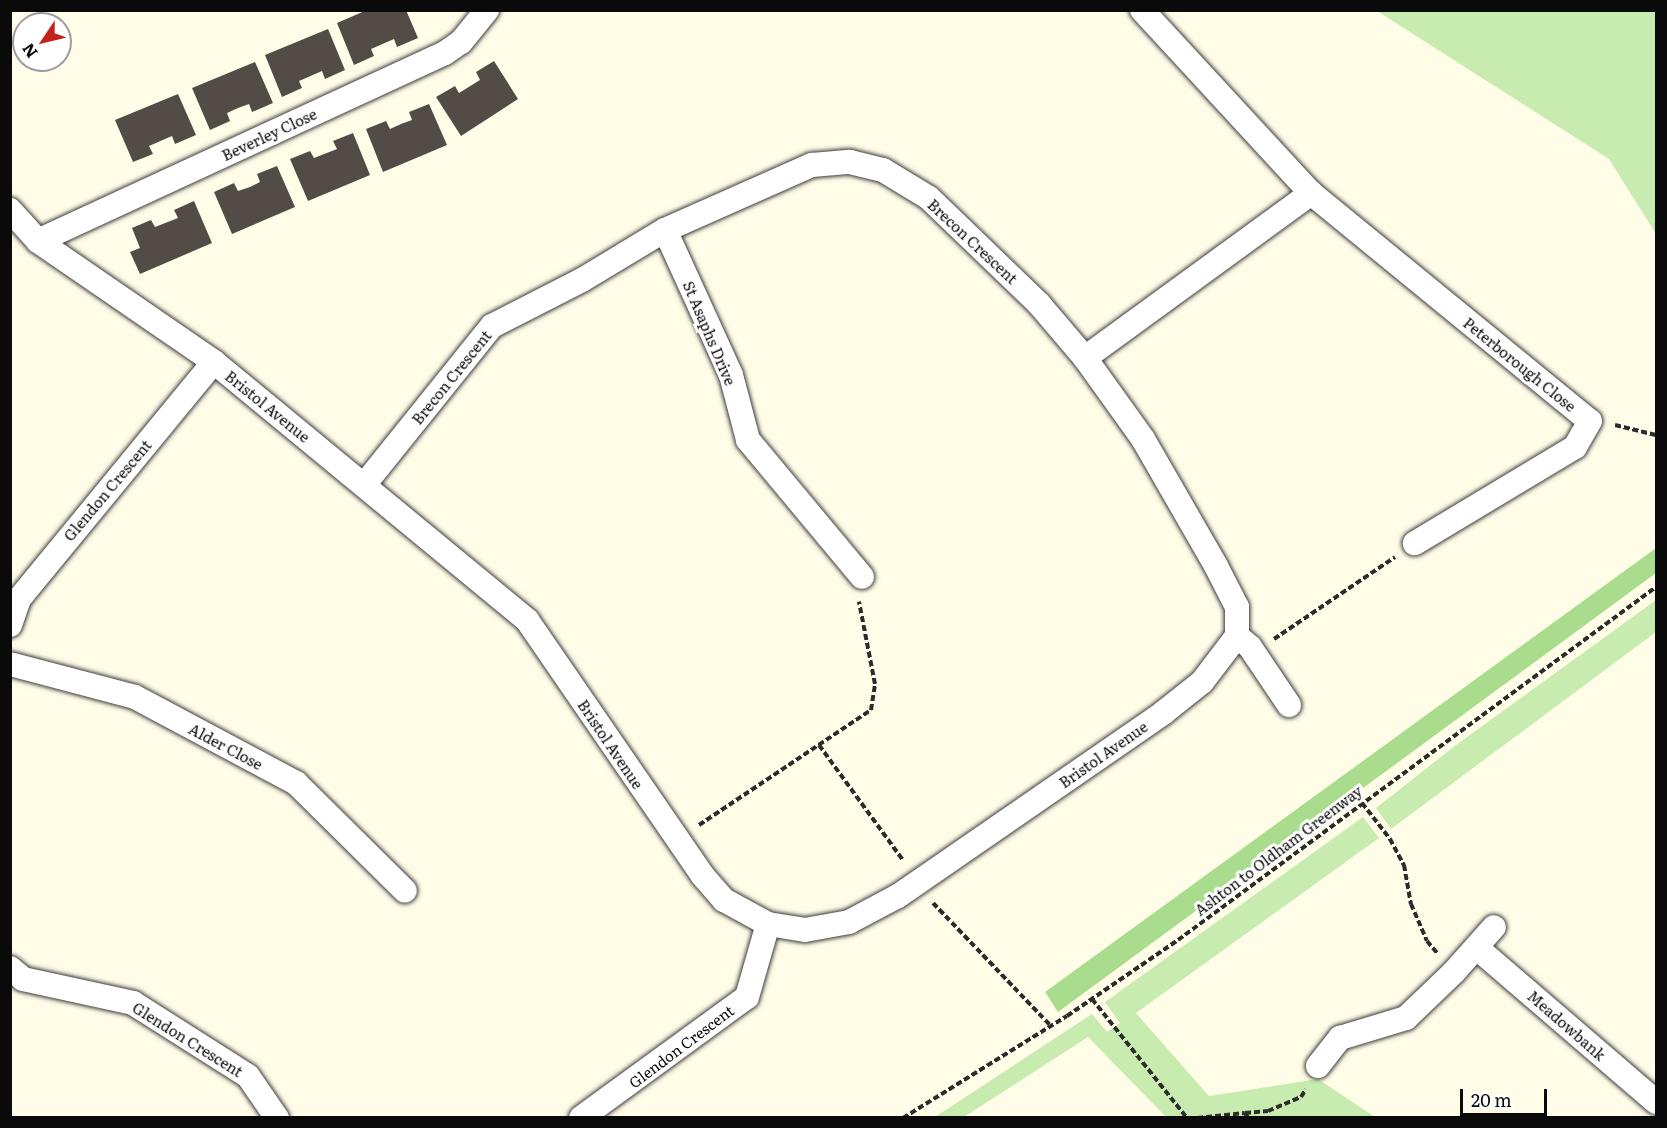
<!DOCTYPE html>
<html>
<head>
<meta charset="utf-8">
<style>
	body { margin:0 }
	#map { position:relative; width:1667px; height:1128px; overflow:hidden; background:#fffde7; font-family:Literata,serif }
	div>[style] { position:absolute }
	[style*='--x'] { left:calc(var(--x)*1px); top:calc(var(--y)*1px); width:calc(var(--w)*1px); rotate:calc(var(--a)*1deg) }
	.green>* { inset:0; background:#c8ebaf }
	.forest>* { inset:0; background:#a9dd8d }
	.building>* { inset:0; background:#534c46 }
	.path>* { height:4px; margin-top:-2px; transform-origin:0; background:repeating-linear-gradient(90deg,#2c2c2c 0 6px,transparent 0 9px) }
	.roads { filter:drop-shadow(0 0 2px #3d3d3d) drop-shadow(0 0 2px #3d3d3d) }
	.minor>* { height:24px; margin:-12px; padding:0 12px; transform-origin:12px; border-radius:12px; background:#fff }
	span { translate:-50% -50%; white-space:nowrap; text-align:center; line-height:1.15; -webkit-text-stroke:6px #fff; paint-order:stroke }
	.street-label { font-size:15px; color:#0a0a0a }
	.frame { position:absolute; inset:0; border:12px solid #0a0a0a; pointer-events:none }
	.north { position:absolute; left:12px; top:12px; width:60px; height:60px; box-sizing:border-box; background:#fff; border:2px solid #9d9d9d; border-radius:50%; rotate:235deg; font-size:16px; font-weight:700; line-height:24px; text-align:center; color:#0a0a0a }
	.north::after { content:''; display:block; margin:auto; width:21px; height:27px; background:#c2231a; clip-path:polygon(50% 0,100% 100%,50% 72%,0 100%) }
	.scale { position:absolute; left:1460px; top:1089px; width:87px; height:27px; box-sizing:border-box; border:3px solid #0a0a0a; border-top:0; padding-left:8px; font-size:18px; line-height:21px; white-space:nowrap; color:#0a0a0a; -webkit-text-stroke:4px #fff; paint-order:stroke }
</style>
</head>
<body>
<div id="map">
	<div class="green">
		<div style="clip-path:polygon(1377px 11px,1656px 11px,1656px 234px,1609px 159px)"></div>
		<div style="clip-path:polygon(1656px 600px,1656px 632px,1391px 829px,1376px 808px,1456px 745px)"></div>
		<div style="clip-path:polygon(1363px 817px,1379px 838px,1136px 1013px,1209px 1096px,1318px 1079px,1375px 1117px,1166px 1117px,1088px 1037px,964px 1117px,935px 1117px,1092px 1014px,1107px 1032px,1120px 1023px,1105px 1002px)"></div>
	</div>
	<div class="forest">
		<div style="clip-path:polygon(1656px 548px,1656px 573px,1058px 1012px,1045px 992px)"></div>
	</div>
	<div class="building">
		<div style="clip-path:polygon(367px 10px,406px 10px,418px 38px,397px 47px,394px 39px,371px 49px,374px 56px,354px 65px,337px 23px)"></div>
		<div style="clip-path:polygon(328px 29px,345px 70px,325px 79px,322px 71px,299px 81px,302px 88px,282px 97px,265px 55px)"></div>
		<div style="clip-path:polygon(494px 61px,518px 99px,461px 136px,436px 97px,455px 86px,459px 93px,480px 80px,476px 72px)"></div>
		<div style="clip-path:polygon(255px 62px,273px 103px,252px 112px,249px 104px,238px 108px,227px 113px,230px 121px,210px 130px,192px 88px)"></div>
		<div style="clip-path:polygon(178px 94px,196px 135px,175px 144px,172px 136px,149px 146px,153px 154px,133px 162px,115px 120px)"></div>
		<div style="clip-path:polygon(429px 104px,447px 145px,383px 172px,366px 129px,386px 121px,390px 129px,401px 124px,412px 120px,409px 112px)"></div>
		<div style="clip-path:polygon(353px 133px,370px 175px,308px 201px,290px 159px,310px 151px,314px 158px,337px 149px,333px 141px)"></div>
		<div style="clip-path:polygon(277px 166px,295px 207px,232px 234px,214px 192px,234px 183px,238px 191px,250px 187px,260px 182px,257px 174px)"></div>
		<div style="clip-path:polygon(194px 201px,212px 243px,140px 274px,130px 252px,140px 248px,132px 228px,151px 220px,155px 227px,178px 218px,174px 210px)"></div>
	</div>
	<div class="path">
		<div style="--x:1615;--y:425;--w:42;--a:13.7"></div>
		<div style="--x:1274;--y:639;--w:146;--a:-34.1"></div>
		<div style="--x:819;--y:745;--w:142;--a:53.9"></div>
		<div style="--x:1362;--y:803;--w:46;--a:52.1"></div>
		<div style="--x:1390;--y:839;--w:30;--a:62"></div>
		<div style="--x:1404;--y:865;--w:40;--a:80"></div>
		<div style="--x:1411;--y:904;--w:40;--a:66.6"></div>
		<div style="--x:1427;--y:941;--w:17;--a:50"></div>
		<div style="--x:699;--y:825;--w:207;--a:-33.8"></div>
		<div style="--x:871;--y:710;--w:26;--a:-81"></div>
		<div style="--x:875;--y:684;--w:84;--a:-101"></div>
		<div style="--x:933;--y:903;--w:170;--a:46.2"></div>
		<div style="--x:1092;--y:999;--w:152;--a:51.4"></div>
		<div style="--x:1245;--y:1113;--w:23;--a:-5"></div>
		<div style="--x:1268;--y:1111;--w:36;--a:-23"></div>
		<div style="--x:1301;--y:1097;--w:9;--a:-58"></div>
		<div style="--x:903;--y:1118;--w:193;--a:-31.9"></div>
		<div style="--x:1067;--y:1016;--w:135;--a:-34.4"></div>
		<div style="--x:1178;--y:940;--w:594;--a:-36.45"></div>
		<div style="--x:1197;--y:1118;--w:48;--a:-5.9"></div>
		<div style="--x:1245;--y:1113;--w:6;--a:59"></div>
	</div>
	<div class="roads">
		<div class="minor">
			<div style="--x:1142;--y:10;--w:249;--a:47.3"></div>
			<div style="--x:1311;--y:193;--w:360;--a:39.3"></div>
			<div style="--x:1590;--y:421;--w:30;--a:120"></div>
			<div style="--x:1575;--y:447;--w:187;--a:149"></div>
			<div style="--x:10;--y:210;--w:42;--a:47.9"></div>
			<div style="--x:38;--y:241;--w:214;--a:34.5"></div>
			<div style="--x:214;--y:362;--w:406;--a:39.5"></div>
			<div style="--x:527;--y:620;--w:311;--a:55.5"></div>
			<div style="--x:703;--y:876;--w:32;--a:49"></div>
			<div style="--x:724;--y:900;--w:50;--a:28.6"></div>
			<div style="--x:768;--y:924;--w:37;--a:9"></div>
			<div style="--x:805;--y:930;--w:45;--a:-10.3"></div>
			<div style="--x:849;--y:922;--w:55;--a:-28"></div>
			<div style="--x:898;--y:896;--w:322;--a:-34.6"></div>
			<div style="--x:1163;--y:713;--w:50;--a:-38.5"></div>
			<div style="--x:1202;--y:682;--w:58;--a:-52.7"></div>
			<div style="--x:665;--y:230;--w:159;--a:65.5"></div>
			<div style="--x:731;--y:375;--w:67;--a:75.3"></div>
			<div style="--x:748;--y:440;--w:178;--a:50.2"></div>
			<div style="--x:38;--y:241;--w:448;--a:-24.8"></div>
			<div style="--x:445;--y:53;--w:19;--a:-35"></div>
			<div style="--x:461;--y:42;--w:41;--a:-50.9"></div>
			<div style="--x:1085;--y:358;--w:280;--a:-36.1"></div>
			<div style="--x:364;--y:485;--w:204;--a:-51.2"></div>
			<div style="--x:492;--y:326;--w:101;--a:-27.1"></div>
			<div style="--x:582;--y:280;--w:97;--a:-31.1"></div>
			<div style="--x:665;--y:230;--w:161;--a:-23.9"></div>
			<div style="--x:812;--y:165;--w:38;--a:-5"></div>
			<div style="--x:850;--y:162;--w:34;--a:14"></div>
			<div style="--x:883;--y:170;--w:54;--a:31.3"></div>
			<div style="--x:929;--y:198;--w:153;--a:43.9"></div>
			<div style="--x:1039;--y:304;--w:71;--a:49.6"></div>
			<div style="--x:1085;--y:358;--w:100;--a:54.4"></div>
			<div style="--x:1143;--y:439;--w:146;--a:60.1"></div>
			<div style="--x:1216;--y:566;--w:46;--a:62.9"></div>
			<div style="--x:1237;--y:607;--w:29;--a:90"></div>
			<div style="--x:1237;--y:636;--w:17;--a:40"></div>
			<div style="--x:1250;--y:647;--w:70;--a:56.1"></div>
			<div style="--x:10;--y:625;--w:28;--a:-71"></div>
			<div style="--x:19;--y:599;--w:307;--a:-50.6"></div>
			<div style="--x:10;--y:664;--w:129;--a:14.8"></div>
			<div style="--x:135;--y:697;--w:183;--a:28.1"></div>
			<div style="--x:296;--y:783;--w:153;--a:44.7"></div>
			<div style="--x:1477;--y:948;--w:236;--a:40.7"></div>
			<div style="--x:10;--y:968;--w:17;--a:40"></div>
			<div style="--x:23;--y:979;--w:113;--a:12.3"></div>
			<div style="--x:133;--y:1003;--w:136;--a:32.4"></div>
			<div style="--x:248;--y:1076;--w:51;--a:55.4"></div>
			<div style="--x:1318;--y:1066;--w:36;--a:-52"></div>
			<div style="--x:1340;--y:1038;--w:69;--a:-16.9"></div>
			<div style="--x:1406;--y:1018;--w:66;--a:-43.8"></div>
			<div style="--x:1454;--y:972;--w:60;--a:-48.4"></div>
			<div style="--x:581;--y:1118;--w:205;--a:-36.1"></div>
			<div style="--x:747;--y:997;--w:76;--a:-74"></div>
		</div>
	</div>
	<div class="street-label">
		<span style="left:269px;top:134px;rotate:-25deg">Beverley Close</span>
		<span style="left:973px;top:241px;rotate:43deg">Brecon Crescent</span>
		<span style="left:710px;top:333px;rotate:67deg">St Asaphs Drive</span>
		<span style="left:1520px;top:364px;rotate:39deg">Peterborough Close</span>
		<span style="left:451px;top:377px;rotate:-51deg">Brecon Crescent</span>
		<span style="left:268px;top:406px;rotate:39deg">Bristol Avenue</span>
		<span style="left:107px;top:490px;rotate:-50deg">Glendon Crescent</span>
		<span style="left:611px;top:744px;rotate:56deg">Bristol Avenue</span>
		<span style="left:226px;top:746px;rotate:28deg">Alder Close</span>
		<span style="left:1103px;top:754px;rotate:-35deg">Bristol Avenue</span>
		<span style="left:1278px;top:850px;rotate:-37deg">Ashton to Oldham Greenway</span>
		<span style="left:1567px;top:1025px;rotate:41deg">Meadowbank</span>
		<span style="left:188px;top:1039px;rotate:32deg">Glendon Crescent</span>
		<span style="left:681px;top:1046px;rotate:-37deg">Glendon Crescent</span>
	</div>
	<div class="frame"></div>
	<div class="north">N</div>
	<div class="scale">20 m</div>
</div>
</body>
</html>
